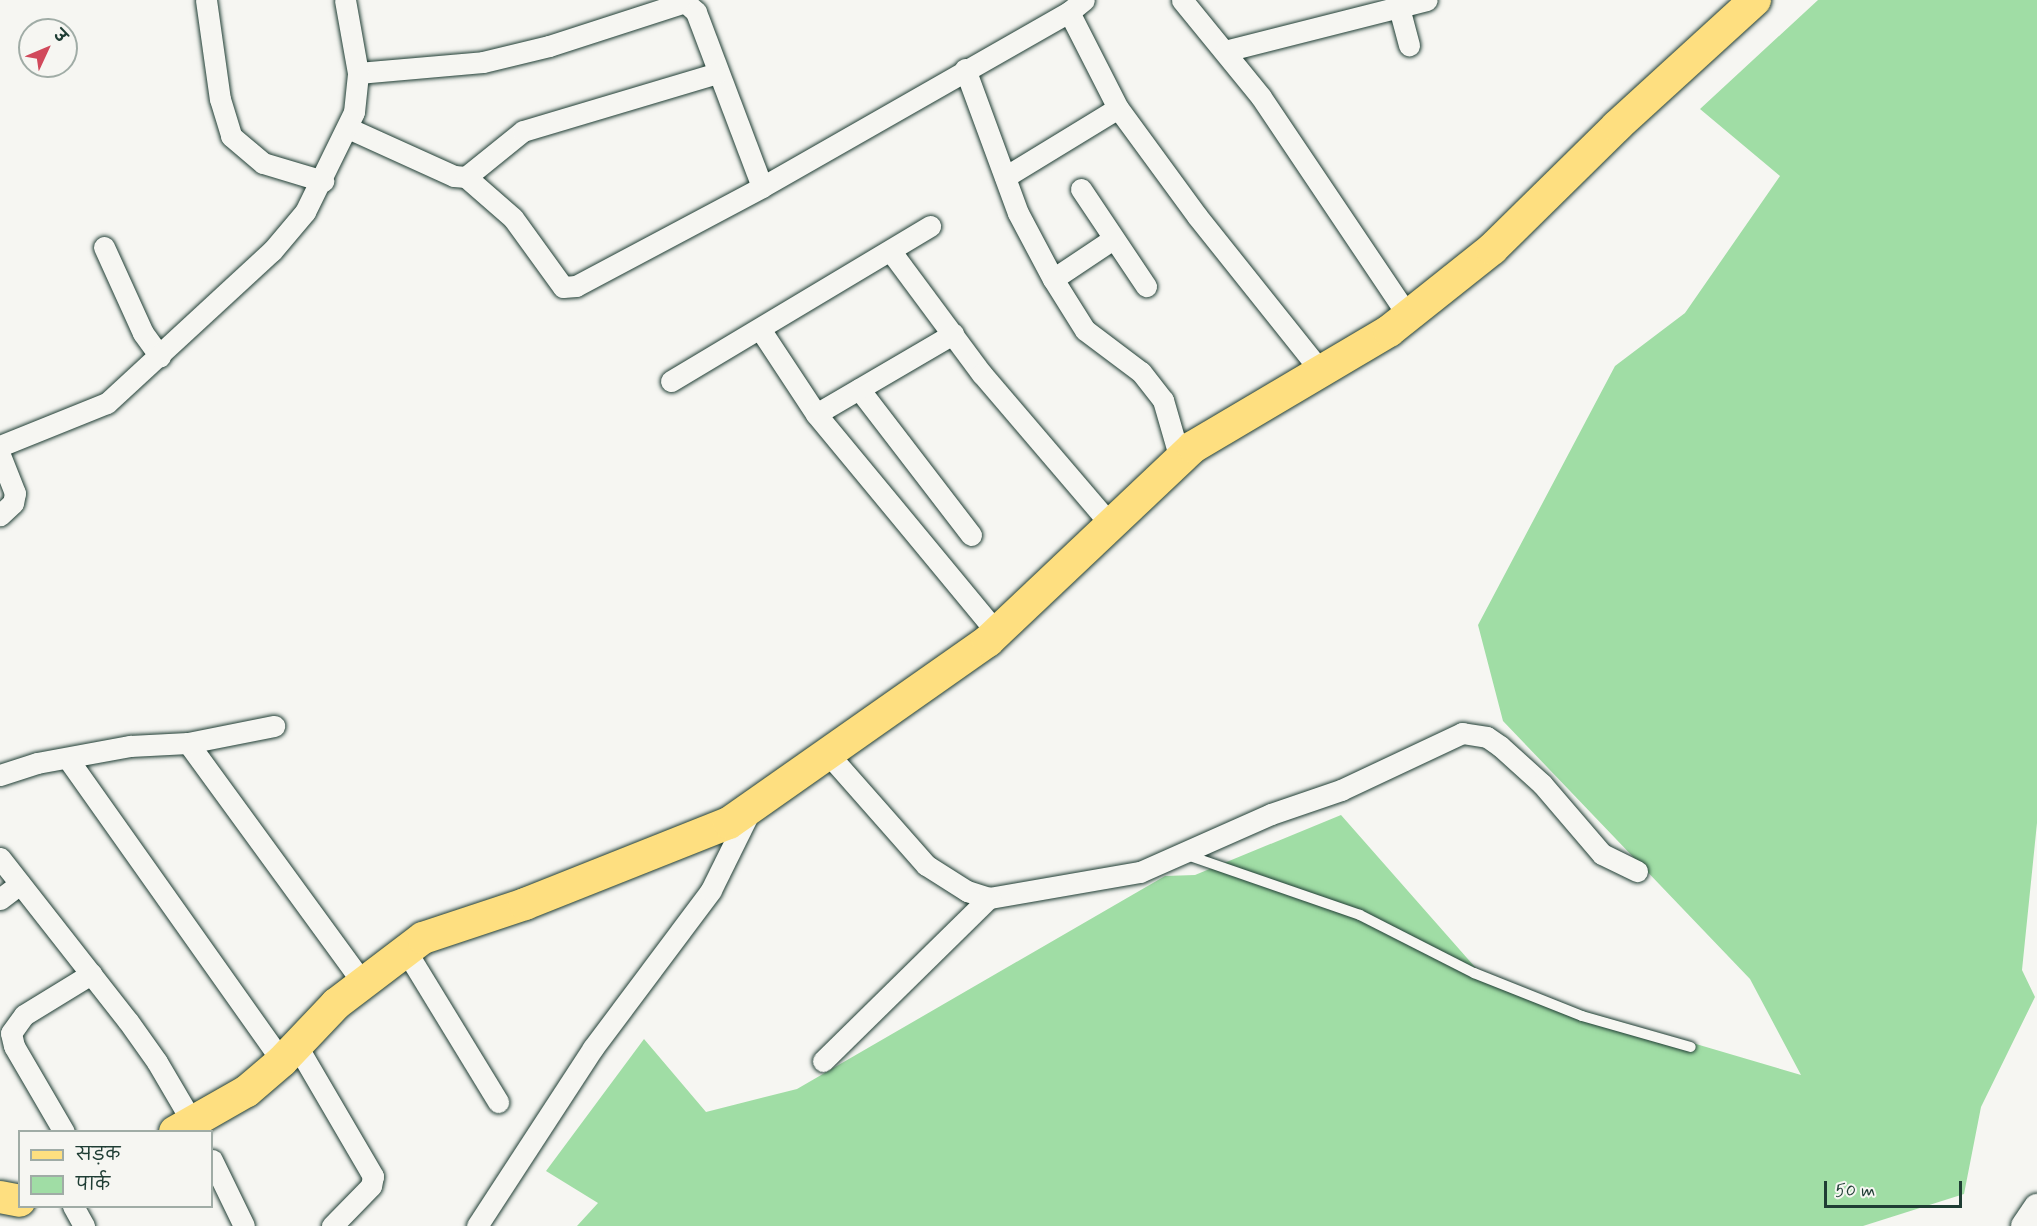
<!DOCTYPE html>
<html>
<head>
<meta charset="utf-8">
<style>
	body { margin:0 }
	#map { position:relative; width:2037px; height:1226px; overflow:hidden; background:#f6f6f2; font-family:Mynerve,"Playpen Sans Deva",sans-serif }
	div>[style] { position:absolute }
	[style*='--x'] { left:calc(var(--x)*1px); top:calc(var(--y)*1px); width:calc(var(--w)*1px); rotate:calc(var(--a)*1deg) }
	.green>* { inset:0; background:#a0dda5 }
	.roads { filter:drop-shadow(0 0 2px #1f3d34) drop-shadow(0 0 2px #1f3d34) }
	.service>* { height:10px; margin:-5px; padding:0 5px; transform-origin:5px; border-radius:5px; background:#f6f6f2 }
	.minor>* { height:21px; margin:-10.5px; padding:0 10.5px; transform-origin:10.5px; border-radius:10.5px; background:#f6f6f2 }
	.tertiary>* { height:26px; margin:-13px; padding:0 13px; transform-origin:13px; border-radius:13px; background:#f6f6f2 }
	.primary>* { height:32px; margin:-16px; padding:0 16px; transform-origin:16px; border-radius:16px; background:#fedf80 }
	span { translate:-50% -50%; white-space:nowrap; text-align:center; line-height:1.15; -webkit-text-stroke:6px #f6f6f2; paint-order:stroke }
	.legend { position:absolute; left:18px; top:1130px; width:195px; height:78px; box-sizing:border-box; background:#f6f6f2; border:2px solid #a0aca6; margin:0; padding:8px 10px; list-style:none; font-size:18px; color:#1f3d34 }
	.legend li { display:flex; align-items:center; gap:12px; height:30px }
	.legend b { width:30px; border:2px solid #a0aca6 }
	.north { position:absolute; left:18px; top:18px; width:60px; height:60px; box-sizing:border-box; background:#f6f6f2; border:2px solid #a0aca6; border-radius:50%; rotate:46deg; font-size:16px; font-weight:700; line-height:24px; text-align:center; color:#1f3d34 }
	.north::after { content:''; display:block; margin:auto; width:21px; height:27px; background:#d1495b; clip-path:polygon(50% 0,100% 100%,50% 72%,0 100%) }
	.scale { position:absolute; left:1824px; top:1181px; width:138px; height:27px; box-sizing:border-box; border:3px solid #1f3d34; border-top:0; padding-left:8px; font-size:18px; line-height:21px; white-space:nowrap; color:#1f3d34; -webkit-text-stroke:4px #f6f6f2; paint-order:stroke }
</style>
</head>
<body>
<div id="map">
	<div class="green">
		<div style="clip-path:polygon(1818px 0,2037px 0,2037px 823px,2022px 970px,2035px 997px,1981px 1107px,1964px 1194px,1863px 1226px,577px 1226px,598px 1203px,546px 1171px,644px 1039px,706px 1112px,797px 1089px,1165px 876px,1195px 875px,1341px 815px,1489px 983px,1801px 1075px,1750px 979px,1503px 721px,1478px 625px,1615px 366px,1685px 313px,1780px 176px,1700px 109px)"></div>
	</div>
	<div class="roads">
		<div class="service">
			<div style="--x:1184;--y:854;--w:186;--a:19.1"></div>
			<div style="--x:1360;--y:915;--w:128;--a:27"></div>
			<div style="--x:1474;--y:973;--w:116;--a:21.7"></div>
			<div style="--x:1582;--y:1016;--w:113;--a:15.9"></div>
		</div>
		<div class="minor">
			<div style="--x:206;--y:0;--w:100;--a:82"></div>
			<div style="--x:220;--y:99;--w:39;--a:73"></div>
			<div style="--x:231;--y:136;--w:42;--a:40.2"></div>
			<div style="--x:263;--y:163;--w:63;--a:16.7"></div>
			<div style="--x:1182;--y:0;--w:125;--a:50.8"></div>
			<div style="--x:1261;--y:97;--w:264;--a:56.1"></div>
			<div style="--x:1397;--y:0;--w:47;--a:75.1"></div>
			<div style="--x:1069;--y:12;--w:108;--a:63"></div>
			<div style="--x:1118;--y:108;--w:134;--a:53.8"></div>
			<div style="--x:1197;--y:216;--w:197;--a:51.4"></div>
			<div style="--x:1225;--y:51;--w:208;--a:-14.2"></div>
			<div style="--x:965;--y:69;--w:153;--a:69.8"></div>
			<div style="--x:1018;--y:213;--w:75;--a:62.1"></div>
			<div style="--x:1053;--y:279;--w:60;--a:57.9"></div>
			<div style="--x:1085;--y:330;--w:70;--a:36.9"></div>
			<div style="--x:1141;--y:372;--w:36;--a:52"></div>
			<div style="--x:1163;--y:400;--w:61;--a:73.9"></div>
			<div style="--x:358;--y:73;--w:125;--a:-5"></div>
			<div style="--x:483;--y:62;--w:68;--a:-13.6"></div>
			<div style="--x:549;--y:46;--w:143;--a:-17.9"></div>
			<div style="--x:685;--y:2;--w:15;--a:42"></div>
			<div style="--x:696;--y:12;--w:187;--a:69.3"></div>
			<div style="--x:348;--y:128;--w:116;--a:24.4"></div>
			<div style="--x:454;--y:176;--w:12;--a:5"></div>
			<div style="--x:466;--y:177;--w:73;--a:-38.9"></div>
			<div style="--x:523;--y:131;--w:202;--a:-16.6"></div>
			<div style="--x:466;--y:177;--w:62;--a:41.1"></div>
			<div style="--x:513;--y:218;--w:85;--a:54.1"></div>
			<div style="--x:563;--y:287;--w:13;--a:-4"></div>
			<div style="--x:576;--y:286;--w:211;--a:-28"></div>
			<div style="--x:762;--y:187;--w:353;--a:-29.7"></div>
			<div style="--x:1069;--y:12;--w:19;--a:-39"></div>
			<div style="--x:1005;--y:177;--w:132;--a:-31.4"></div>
			<div style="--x:1081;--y:189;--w:117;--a:56.2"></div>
			<div style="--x:104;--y:247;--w:94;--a:65.6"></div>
			<div style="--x:143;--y:333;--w:29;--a:54"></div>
			<div style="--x:892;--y:253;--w:151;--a:53.4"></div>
			<div style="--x:982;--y:374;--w:199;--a:49.5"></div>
			<div style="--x:1053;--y:279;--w:72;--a:-33.7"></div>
			<div style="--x:760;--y:329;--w:102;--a:56.6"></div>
			<div style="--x:816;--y:414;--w:284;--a:50.4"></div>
			<div style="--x:671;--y:381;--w:302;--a:-30.9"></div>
			<div style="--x:859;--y:389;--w:184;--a:52.5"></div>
			<div style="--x:816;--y:414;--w:159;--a:-30.3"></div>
			<div style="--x:0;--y:446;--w:115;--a:-21.9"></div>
			<div style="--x:107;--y:403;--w:224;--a:-42.7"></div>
			<div style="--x:272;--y:251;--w:51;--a:-49.8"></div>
			<div style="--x:305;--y:212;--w:111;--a:-63.9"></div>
			<div style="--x:354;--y:112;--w:39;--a:-84"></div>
			<div style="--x:358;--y:73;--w:74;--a:-100.1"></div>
			<div style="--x:0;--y:455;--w:41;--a:68.5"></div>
			<div style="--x:15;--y:493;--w:10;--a:101"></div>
			<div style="--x:13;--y:503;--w:18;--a:137"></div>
			<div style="--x:188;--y:743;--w:297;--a:53.9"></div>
			<div style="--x:829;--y:755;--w:147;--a:48.6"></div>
			<div style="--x:926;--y:865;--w:49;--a:32.4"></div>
			<div style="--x:967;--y:891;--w:23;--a:18"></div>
			<div style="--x:989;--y:898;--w:153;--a:-9.8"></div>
			<div style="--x:1140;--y:872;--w:143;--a:-23.9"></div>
			<div style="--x:1271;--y:814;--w:74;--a:-18.9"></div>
			<div style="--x:1341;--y:790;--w:134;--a:-25.2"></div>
			<div style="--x:1462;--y:733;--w:25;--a:9"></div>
			<div style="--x:1487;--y:737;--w:16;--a:35"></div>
			<div style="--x:1500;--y:746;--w:57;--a:42.1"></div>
			<div style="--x:1542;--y:784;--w:92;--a:49.4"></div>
			<div style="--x:1602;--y:854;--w:39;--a:26"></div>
			<div style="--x:68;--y:759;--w:370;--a:54.7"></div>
			<div style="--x:0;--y:775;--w:39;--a:-18"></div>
			<div style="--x:37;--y:763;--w:95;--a:-10.4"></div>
			<div style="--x:130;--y:746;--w:58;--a:-3"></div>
			<div style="--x:188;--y:743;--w:88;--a:-11.2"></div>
			<div style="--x:0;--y:858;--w:207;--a:51.9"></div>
			<div style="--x:128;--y:1021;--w:50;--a:54.7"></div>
			<div style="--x:157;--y:1062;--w:81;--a:59.6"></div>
			<div style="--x:0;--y:899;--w:25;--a:-37"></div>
			<div style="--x:406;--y:951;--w:177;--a:58.6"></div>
			<div style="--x:297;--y:1046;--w:151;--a:59.7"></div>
			<div style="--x:373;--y:1176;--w:10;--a:101"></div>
			<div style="--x:371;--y:1186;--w:56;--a:134.3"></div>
			<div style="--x:823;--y:1061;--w:233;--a:-44.5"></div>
			<div style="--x:64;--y:1132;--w:99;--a:-120.2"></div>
			<div style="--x:14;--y:1046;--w:13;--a:-103"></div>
			<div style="--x:11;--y:1033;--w:22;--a:-54"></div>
			<div style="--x:24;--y:1015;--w:79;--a:-31.5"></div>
			<div style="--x:212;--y:1160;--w:73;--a:64.1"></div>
			<div style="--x:73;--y:1206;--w:23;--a:61"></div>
			<div style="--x:477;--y:1226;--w:212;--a:-56.9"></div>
			<div style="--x:593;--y:1048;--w:197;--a:-53.2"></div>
			<div style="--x:711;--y:890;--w:88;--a:-63.7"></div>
		</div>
		<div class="tertiary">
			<div style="--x:2024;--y:1226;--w:23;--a:-56"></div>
		</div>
		<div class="primary">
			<div style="--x:175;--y:1132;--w:83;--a:-29.7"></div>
			<div style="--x:247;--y:1091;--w:46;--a:-40.6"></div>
			<div style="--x:282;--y:1061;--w:79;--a:-46.5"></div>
			<div style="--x:336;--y:1004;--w:109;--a:-37.2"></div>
			<div style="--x:423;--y:938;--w:108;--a:-18.4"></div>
			<div style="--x:525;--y:904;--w:219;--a:-21.7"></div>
			<div style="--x:729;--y:823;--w:317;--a:-35.1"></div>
			<div style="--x:988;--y:641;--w:282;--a:-43.4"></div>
			<div style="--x:1193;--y:447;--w:228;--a:-30.6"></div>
			<div style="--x:1389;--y:331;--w:132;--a:-38.5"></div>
			<div style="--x:1492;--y:249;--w:175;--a:-44.5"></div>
			<div style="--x:1617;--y:126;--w:187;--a:-42.4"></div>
			<div style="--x:0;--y:1197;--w:20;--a:11"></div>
		</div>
	</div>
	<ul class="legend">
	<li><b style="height:8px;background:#fedf80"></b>सड़क</li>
	<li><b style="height:16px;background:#a0dda5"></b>पार्क</li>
	</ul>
	<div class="north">उ</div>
	<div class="scale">50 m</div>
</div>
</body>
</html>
